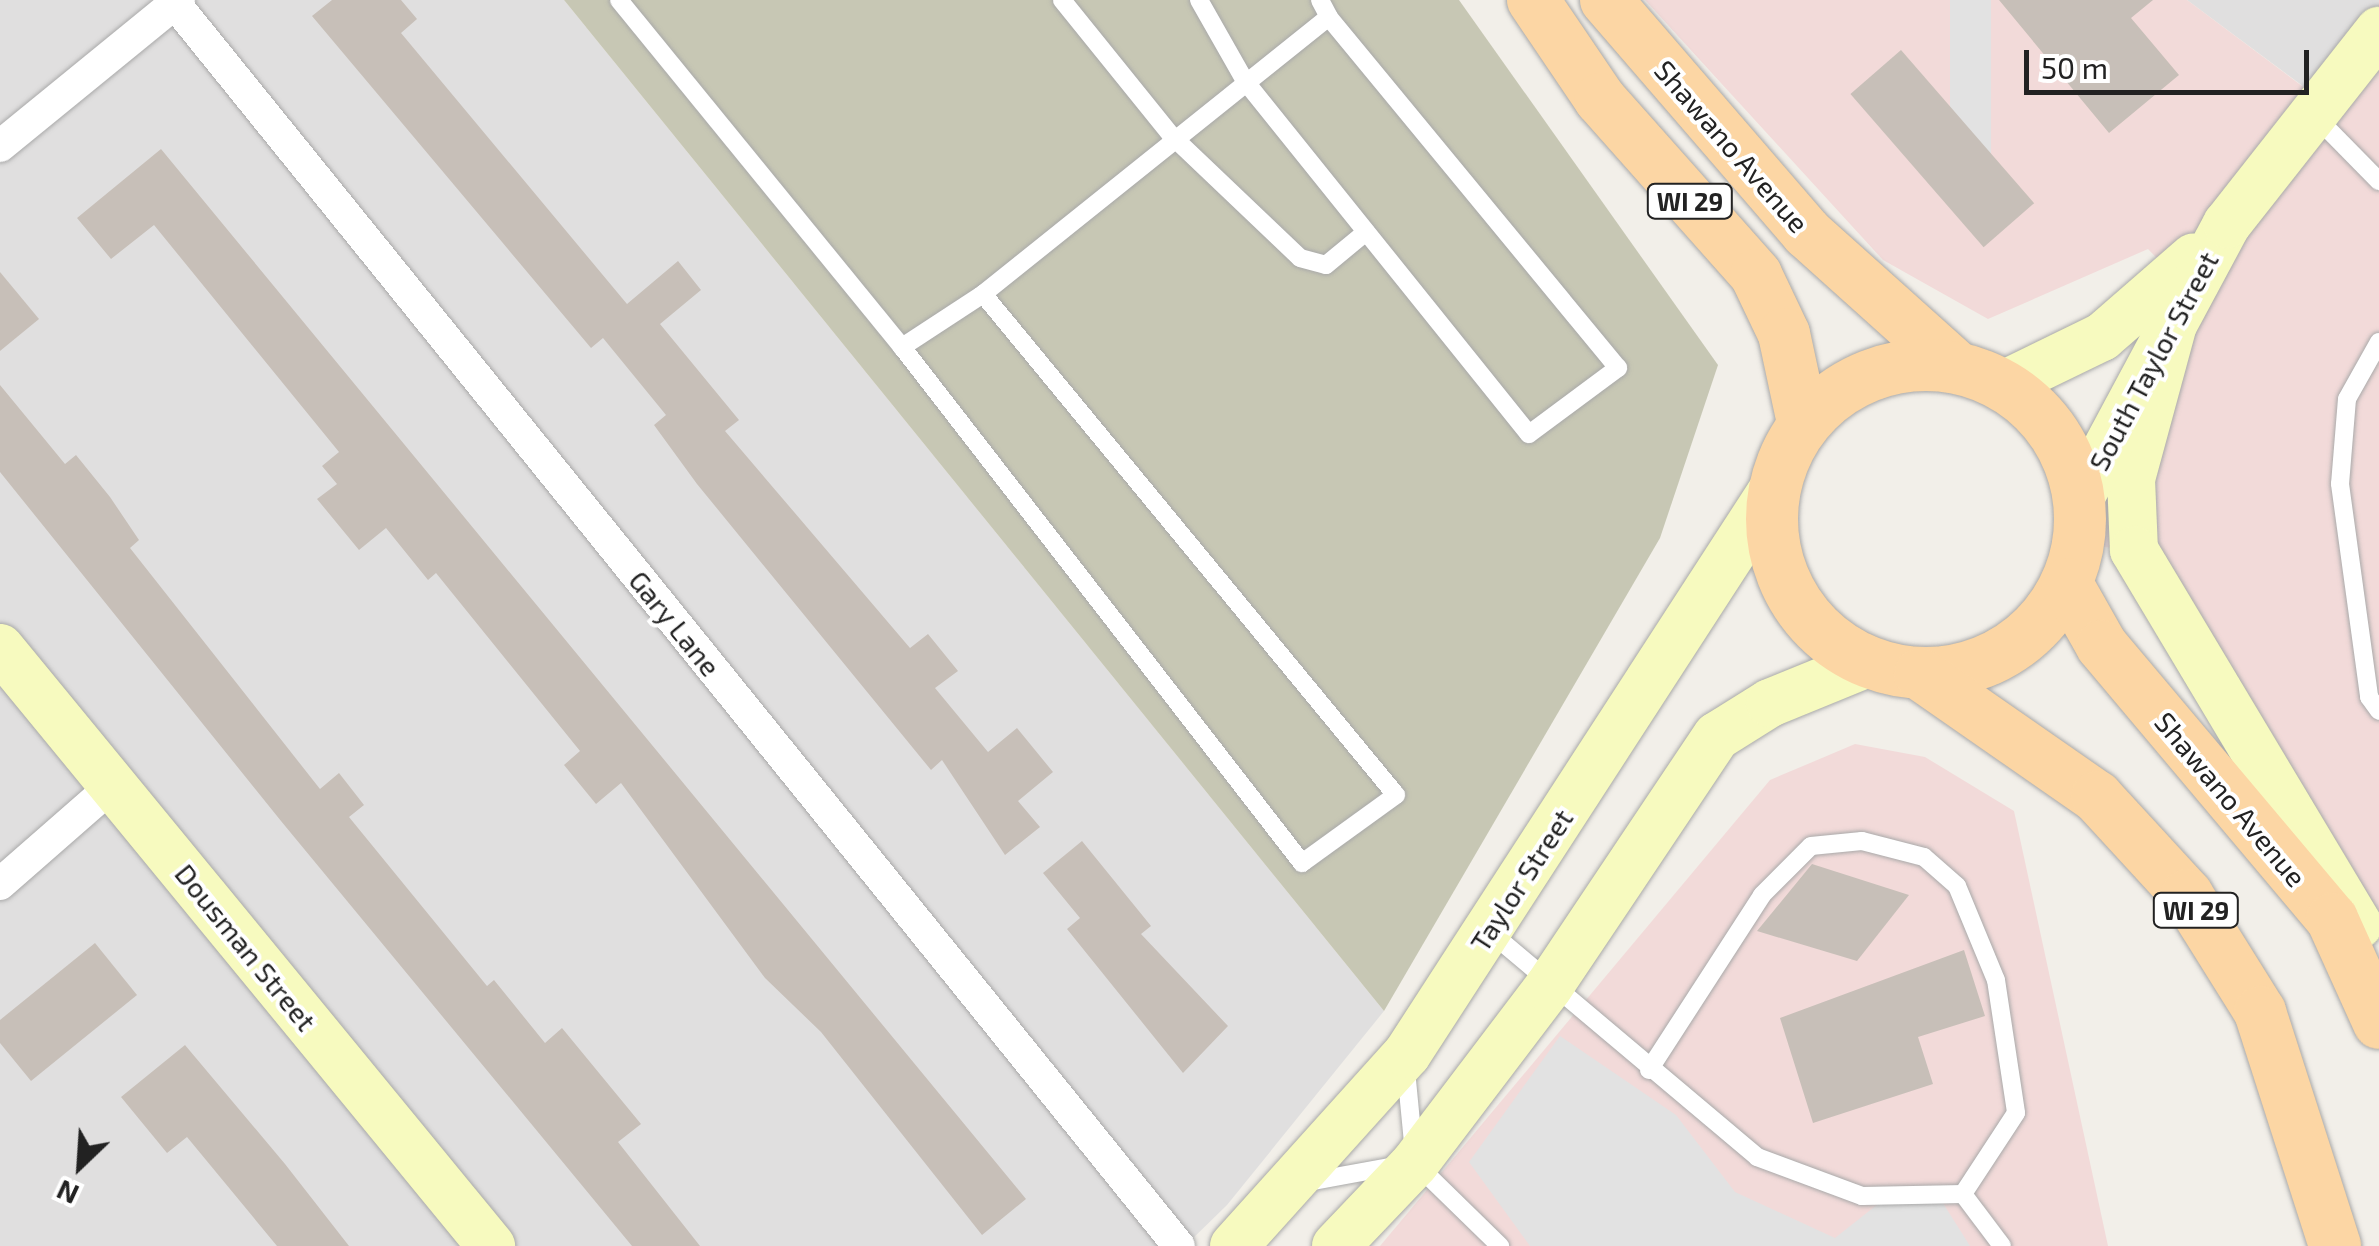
<!DOCTYPE html>
<html>
<head>
<meta charset="utf-8">
<style>
	body { margin:0 }
	#map { position:relative; width:2379px; height:1246px; overflow:hidden; background:#f2efe9; font-family:"Exo 2",sans-serif }
	div>[style] { position:absolute }
	[style*='--x'] { left:calc(var(--x)*1px); top:calc(var(--y)*1px); width:calc(var(--w)*1px); rotate:calc(var(--a)*1deg) }
	.residential>* { inset:0; background:#e0dfdf }
	.commercial>* { inset:0; background:#f2dad9 }
	.construction>* { inset:0; background:#c7c7b4 }
	.parking>* { inset:0; background:#e2e2e2; transform-origin:0 0 }
	.building>* { inset:0; background:#c7bfb8; transform-origin:0 0 }
	.roads { filter:drop-shadow(0 0 2px #a9a9a9) drop-shadow(0 0 2px #a9a9a9) }
	.lane>* { height:18px; margin:-9px; padding:0 9px; transform-origin:9px; border-radius:9px; background:#fff }
	.street>* { height:32px; margin:-16px; padding:0 16px; transform-origin:16px; border-radius:16px; background:#fff }
	.secondary>* { height:48px; margin:-24px; padding:0 24px; transform-origin:24px; border-radius:24px; background:#f7fabf }
	.primary>* { height:52px; margin:-26px; padding:0 26px; transform-origin:26px; border-radius:26px; background:#fcd6a4 }
	.primary>.ring { margin:-26px; padding:0; box-sizing:content-box; background:none; border:52px solid #fcd6a4; border-radius:50% }
	span { translate:-50% -50%; white-space:nowrap; text-align:center; line-height:1.15; -webkit-text-stroke:8px #fff; paint-order:stroke }
	.shield-label span { padding:2px 8px; background:#fff; border:2px solid; border-radius:8px; -webkit-text-stroke-width:0 }
	.shield-label { font-size:25px; color:#222; font-weight:700 }
	.street-label { font-size:28px; color:#222 }
	.north { position:absolute; left:30px; top:1116px; width:100px; height:100px; -webkit-text-stroke:8px #fff; paint-order:stroke; rotate:205deg; font-size:28px; font-weight:700; line-height:40px; text-align:center; color:#222 }
	.north::after { content:''; display:block; margin:auto; width:35px; height:45px; background:#222; clip-path:polygon(50% 0,100% 100%,50% 72%,0 100%) }
	.scale { position:absolute; left:2024px; top:50px; width:285px; height:45px; box-sizing:border-box; border:5px solid #222; border-top:0; padding-left:12px; font-size:30px; line-height:35px; white-space:nowrap; color:#222; -webkit-text-stroke:8px #fff; paint-order:stroke }
</style>
</head>
<body>
<div id="map">
	<div class="residential">
		<div style="clip-path:polygon(0 0,564px 0,1384px 1011px,1227px 1205px,1185px 1246px,0 1246px)"></div>
		<div style="clip-path:polygon(2187px 0,2379px 0,2379px 29px,2323px 101px)"></div>
	</div>
	<div class="commercial">
		<div style="clip-path:polygon(1645px 0,2187px 0,2322px 101px,2379px 29px,2379px 924px,2162px 558px,2080px 542px,2080px 498px,2188px 290px,2148px 249px,1988px 319px,1883px 260px)"></div>
		<div style="clip-path:polygon(1855px 744px,1925px 757px,2014px 811px,2108px 1246px,1380px 1246px,1770px 780px)"></div>
	</div>
	<div class="construction">
		<div style="clip-path:polygon(564px 0,1459px 0,1718px 365px,1660px 538px,1384px 1011px)"></div>
	</div>
	<div class="parking">
		<div style="left:1950px;top:0;width:41px;height:207px"></div>
		<div style="clip-path:polygon(1560px 1036px,1676px 1115px,1735px 1192px,1835px 1238px,1883px 1200px,1941px 1200px,1970px 1246px,1530px 1246px,1469px 1162px)"></div>
	</div>
	<div class="building">
		<div style="clip-path:polygon(332px 0,401px 0,417px 19px,401px 33px,627px 304px,678px 261px,701px 290px,660px 324px,739px 420px,725px 431px,910px 648px,928px 634px,958px 671px,935px 688px,988px 752px,1017px 728px,1053px 772px,1018px 801px,1040px 827px,1005px 855px,942px 760px,931px 770px,697px 484px,654px 425px,666px 415px,603px 338px,591px 348px,312px 16px)"></div>
		<div style="clip-path:polygon(1999px 0,2153px 0,2131px 18px,2179px 75px,2109px 133px)"></div>
		<div style="left:1901px;top:50px;width:203px;height:67px;rotate:49deg"></div>
		<div style="clip-path:polygon(161px 149px,1026px 1199px,982px 1235px,821px 1032px,765px 978px,621px 783px,596px 804px,564px 765px,580px 751px,436px 573px,428px 580px,386px 528px,359px 550px,317px 499px,337px 484px,322px 466px,339px 452px,154px 225px,111px 259px,77px 218px)"></div>
		<div style="clip-path:polygon(0 272px,39px 319px,0 351px)"></div>
		<div style="clip-path:polygon(0 385px,65px 464px,76px 455px,110px 497px,139px 540px,130px 548px,320px 789px,339px 773px,364px 805px,349px 817px,487px 986px,494px 980px,545px 1043px,562px 1028px,641px 1124px,618px 1142px,700px 1246px,632px 1246px,281px 821px,0 472px)"></div>
		<div style="clip-path:polygon(1082px 841px,1151px 926px,1141px 934px,1228px 1026px,1183px 1073px,1067px 929px,1080px 918px,1043px 873px)"></div>
		<div style="clip-path:polygon(1812px 864px,1909px 895px,1857px 961px,1757px 931px)"></div>
		<div style="clip-path:polygon(95px 943px,137px 995px,31px 1081px,0 1043px,0 1020px)"></div>
		<div style="clip-path:polygon(1964px 950px,1985px 1016px,1918px 1037px,1933px 1084px,1813px 1123px,1780px 1018px)"></div>
		<div style="clip-path:polygon(185px 1045px,285px 1164px,349px 1246px,277px 1246px,187px 1137px,167px 1153px,121px 1097px)"></div>
	</div>
	<div class="roads">
		<div class="lane">
			<div style="--x:619;--y:0;--w:448;--a:50.8"></div>
			<div style="--x:1062;--y:0;--w:174;--a:51.1"></div>
			<div style="--x:1171;--y:135;--w:178;--a:43.6"></div>
			<div style="--x:1300;--y:258;--w:27;--a:15"></div>
			<div style="--x:1326;--y:265;--w:52;--a:-39.5"></div>
			<div style="--x:1199;--y:0;--w:93;--a:60.4"></div>
			<div style="--x:1245;--y:81;--w:453;--a:51.2"></div>
			<div style="--x:1529;--y:434;--w:111;--a:-36.6"></div>
			<div style="--x:1618;--y:368;--w:455;--a:-129.5"></div>
			<div style="--x:2316;--y:117;--w:90;--a:45.5"></div>
			<div style="--x:983;--y:294;--w:649;--a:50.5"></div>
			<div style="--x:1396;--y:795;--w:116;--a:144.1"></div>
			<div style="--x:1302;--y:863;--w:653;--a:-127.78"></div>
			<div style="--x:902;--y:347;--w:97;--a:-33.2"></div>
			<div style="--x:983;--y:294;--w:443;--a:-38.7"></div>
			<div style="--x:1329;--y:17;--w:19;--a:-118"></div>
			<div style="--x:2379;--y:342;--w:65;--a:119.3"></div>
			<div style="--x:2347;--y:399;--w:85;--a:94.7"></div>
			<div style="--x:2340;--y:484;--w:215;--a:82.2"></div>
			<div style="--x:2369;--y:697;--w:17;--a:54"></div>
			<div style="--x:1489;--y:931;--w:351;--a:40.1"></div>
			<div style="--x:1757;--y:1157;--w:112;--a:20.4"></div>
			<div style="--x:1862;--y:1196;--w:101;--a:-1.1"></div>
			<div style="--x:1963;--y:1194;--w:65;--a:53.1"></div>
			<div style="--x:1406;--y:1070;--w:93;--a:84.5"></div>
			<div style="--x:1415;--y:1163;--w:119;--a:44.3"></div>
			<div style="--x:1649;--y:1070;--w:208;--a:-57.1"></div>
			<div style="--x:1762;--y:895;--w:69;--a:-45"></div>
			<div style="--x:1811;--y:846;--w:51;--a:-5.6"></div>
			<div style="--x:1862;--y:841;--w:64;--a:14.5"></div>
			<div style="--x:1924;--y:857;--w:44;--a:41.3"></div>
			<div style="--x:1957;--y:886;--w:102;--a:67.5"></div>
			<div style="--x:1996;--y:980;--w:134;--a:81.4"></div>
			<div style="--x:2016;--y:1113;--w:97;--a:123.2"></div>
			<div style="--x:1313;--y:1181;--w:88;--a:-10.4"></div>
		</div>
		<div class="street">
			<div style="--x:172;--y:0;--w:1602;--a:51.06"></div>
			<div style="--x:0;--y:146;--w:231;--a:-39.2"></div>
			<div style="--x:0;--y:884;--w:150;--a:-41.2"></div>
		</div>
		<div class="secondary">
			<div style="--x:2175;--y:317;--w:168;--a:105.2"></div>
			<div style="--x:2131;--y:479;--w:71;--a:87.6"></div>
			<div style="--x:2134;--y:550;--w:437;--a:59.1"></div>
			<div style="--x:2003;--y:385;--w:110;--a:-25.9"></div>
			<div style="--x:2102;--y:337;--w:121;--a:-41"></div>
			<div style="--x:2080;--y:498;--w:311;--a:-61.8"></div>
			<div style="--x:2227;--y:224;--w:246;--a:-51.8"></div>
			<div style="--x:0;--y:648;--w:774;--a:50.61"></div>
			<div style="--x:1234;--y:1246;--w:258;--a:-48"></div>
			<div style="--x:1407;--y:1054;--w:675;--a:-57.04"></div>
			<div style="--x:1336;--y:1246;--w:115;--a:-46.4"></div>
			<div style="--x:1415;--y:1163;--w:220;--a:-52.8"></div>
			<div style="--x:1548;--y:988;--w:303;--a:-56.2"></div>
			<div style="--x:1717;--y:736;--w:62;--a:-31.9"></div>
			<div style="--x:1770;--y:703;--w:106;--a:-22.2"></div>
		</div>
		<div class="primary">
			<div style="--x:1533;--y:0;--w:120;--a:55.9"></div>
			<div style="--x:1600;--y:99;--w:235;--a:48.4"></div>
			<div style="--x:1756;--y:275;--w:65;--a:64.6"></div>
			<div style="--x:1784;--y:334;--w:91;--a:77.9"></div>
			<div style="--x:1606;--y:0;--w:308;--a:49.2"></div>
			<div style="--x:1807;--y:233;--w:199;--a:41.9"></div>
			<div class="ring" style="left:1772px;top:365px;width:256px;height:256px"></div>
			<div style="--x:2067;--y:584;--w:71;--a:60.6"></div>
			<div style="--x:2102;--y:646;--w:357;--a:49.9"></div>
			<div style="--x:2332;--y:919;--w:114;--a:65.7"></div>
			<div style="--x:1920;--y:674;--w:216;--a:34.8"></div>
			<div style="--x:2097;--y:797;--w:133;--a:47.4"></div>
			<div style="--x:2187;--y:895;--w:138;--a:58"></div>
			<div style="--x:2260;--y:1012;--w:246;--a:72.2"></div>
		</div>
	</div>
	<div class="shield-label">
		<span style="left:1690px;top:201px">WI 29</span>
		<span style="left:2196px;top:910px">WI 29</span>
	</div>
	<div class="street-label">
		<span style="left:1732px;top:146px;rotate:49deg">Shawano Avenue</span>
		<span style="left:2153px;top:361px;rotate:-62deg">South Taylor Street</span>
		<span style="left:675px;top:623px;rotate:51deg">Gary Lane</span>
		<span style="left:2231px;top:799px;rotate:50deg">Shawano Avenue</span>
		<span style="left:1521px;top:880px;rotate:-57deg">Taylor Street</span>
		<span style="left:246px;top:947px;rotate:51deg">Dousman Street</span>
	</div>
	<div class="north">N</div>
	<div class="scale">50 m</div>
</div>
</body>
</html>
